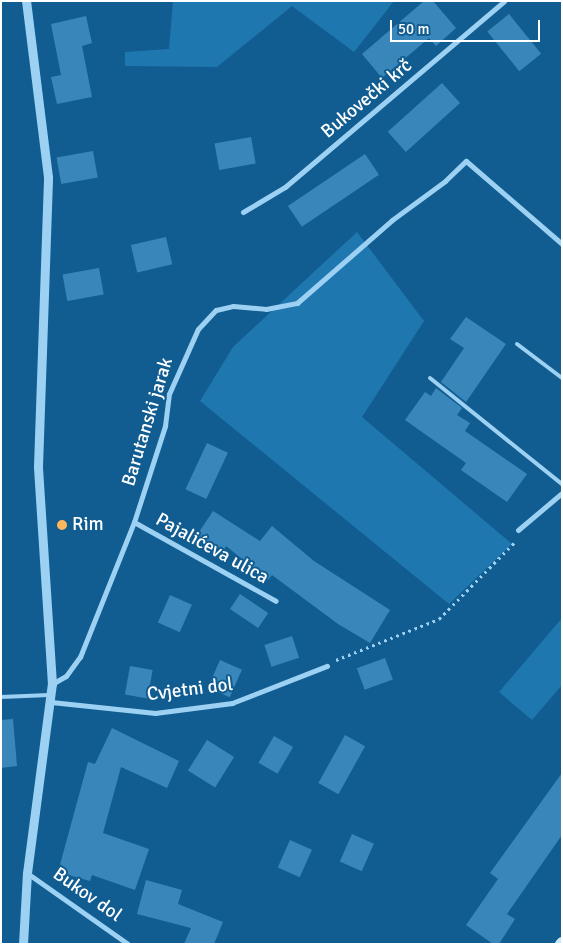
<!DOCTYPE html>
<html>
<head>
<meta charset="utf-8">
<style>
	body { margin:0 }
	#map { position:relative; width:563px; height:945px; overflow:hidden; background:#115d91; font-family:Signika,sans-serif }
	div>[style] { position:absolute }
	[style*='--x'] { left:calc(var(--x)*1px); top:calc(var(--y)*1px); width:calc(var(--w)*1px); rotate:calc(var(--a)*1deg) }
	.green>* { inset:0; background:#1f77af }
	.building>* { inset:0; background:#3987ba; transform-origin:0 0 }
	.path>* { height:3px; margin-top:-1.5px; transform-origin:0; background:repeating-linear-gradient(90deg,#9cd1f3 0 2.5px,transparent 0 6.5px) }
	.service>* { height:4px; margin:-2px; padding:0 2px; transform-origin:2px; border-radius:2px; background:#9cd1f3 }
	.minor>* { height:5px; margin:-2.5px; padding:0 2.5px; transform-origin:2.5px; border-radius:2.5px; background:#9cd1f3 }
	.tertiary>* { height:9px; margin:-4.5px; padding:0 4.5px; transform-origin:4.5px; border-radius:4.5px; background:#9cd1f3 }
	.secondary>* { height:10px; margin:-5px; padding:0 5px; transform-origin:5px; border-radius:5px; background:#cbe9fd }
	.dots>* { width:14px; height:14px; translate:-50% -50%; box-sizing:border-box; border:2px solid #115d91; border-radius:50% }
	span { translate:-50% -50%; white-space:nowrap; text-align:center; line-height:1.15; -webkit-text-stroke:4px #115d91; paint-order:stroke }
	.street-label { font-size:19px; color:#fff }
	.poi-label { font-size:19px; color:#fff }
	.left { translate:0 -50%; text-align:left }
	.frame { position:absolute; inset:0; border:2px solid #fff; pointer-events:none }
	.scale { position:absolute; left:390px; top:20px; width:150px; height:22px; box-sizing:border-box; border:2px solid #fff; border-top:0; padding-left:6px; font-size:15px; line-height:18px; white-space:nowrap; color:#fff; -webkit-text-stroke:4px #115d91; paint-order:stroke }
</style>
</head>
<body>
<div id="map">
	<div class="green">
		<div style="clip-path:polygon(173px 1px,394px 1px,354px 52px,292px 6px,217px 67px,125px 66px,125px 52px,169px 49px)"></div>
		<div style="clip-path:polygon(357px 232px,424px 321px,362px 417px,512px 544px,449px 604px,200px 401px,233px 347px)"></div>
		<div style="clip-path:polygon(562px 618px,562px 685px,532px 720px,499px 692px)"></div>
	</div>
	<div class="building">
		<div style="clip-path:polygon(424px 1px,433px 1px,456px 28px,436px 46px,429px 38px,382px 78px,362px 54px)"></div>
		<div style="left:509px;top:14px;width:51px;height:28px;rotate:51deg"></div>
		<div style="clip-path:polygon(86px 16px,92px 43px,82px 46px,92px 97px,57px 104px,51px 77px,61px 75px,51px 24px)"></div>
		<div style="left:442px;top:83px;width:27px;height:73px;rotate:48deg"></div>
		<div style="left:251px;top:137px;width:27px;height:37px;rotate:80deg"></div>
		<div style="left:93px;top:151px;width:27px;height:37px;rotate:80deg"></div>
		<div style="left:365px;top:154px;width:25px;height:93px;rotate:56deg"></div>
		<div style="left:166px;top:237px;width:28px;height:36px;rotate:77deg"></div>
		<div style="left:99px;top:268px;width:27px;height:37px;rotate:80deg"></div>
		<div style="clip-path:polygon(466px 317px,506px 344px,466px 402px,441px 382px,464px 348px,450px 339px)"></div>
		<div style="clip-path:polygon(436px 388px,462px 408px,457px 415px,470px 423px,465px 431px,527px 474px,507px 502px,461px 470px,466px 463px,405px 420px,425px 392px,431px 396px)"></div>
		<div style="left:207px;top:443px;width:23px;height:51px;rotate:25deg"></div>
		<div style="clip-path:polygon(213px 511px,260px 541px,272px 526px,314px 561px,390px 610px,370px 643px,338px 624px,272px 575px,268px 580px,226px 546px,223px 552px,197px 535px)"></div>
		<div style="left:240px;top:594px;width:34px;height:18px;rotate:34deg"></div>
		<div style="left:170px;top:595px;width:24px;height:30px;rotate:24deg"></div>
		<div style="left:292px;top:636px;width:23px;height:29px;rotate:72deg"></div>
		<div style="left:385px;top:658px;width:23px;height:30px;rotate:70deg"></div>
		<div style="left:220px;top:660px;width:24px;height:30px;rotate:24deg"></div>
		<div style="left:130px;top:666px;width:23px;height:29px;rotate:10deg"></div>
		<div style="clip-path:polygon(13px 719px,17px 766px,1px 768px,1px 720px)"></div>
		<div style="clip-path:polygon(112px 728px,179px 761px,167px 788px,121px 767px,103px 833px,149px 849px,135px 890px,92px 875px,90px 881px,58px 872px,88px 762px,95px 764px)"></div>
		<div style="left:345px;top:735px;width:23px;height:55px;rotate:29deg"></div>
		<div style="left:274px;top:736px;width:22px;height:31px;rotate:30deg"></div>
		<div style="left:207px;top:740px;width:32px;height:36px;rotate:32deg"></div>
		<div style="clip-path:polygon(562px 773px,562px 835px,507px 914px,515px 919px,499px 944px,493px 944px,466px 925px,498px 879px,490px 873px)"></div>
		<div style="left:352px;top:834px;width:24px;height:30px;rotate:24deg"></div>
		<div style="left:290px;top:840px;width:24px;height:30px;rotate:24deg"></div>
		<div style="clip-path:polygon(146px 880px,182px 890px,178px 904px,223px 922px,214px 944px,184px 944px,191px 928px,137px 914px)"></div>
	</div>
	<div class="path">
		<div style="--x:336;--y:660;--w:111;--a:-21.7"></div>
		<div style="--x:439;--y:619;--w:110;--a:-45.4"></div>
	</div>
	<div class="service">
		<div style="--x:517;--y:344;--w:56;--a:37.1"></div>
		<div style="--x:430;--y:378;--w:169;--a:38.8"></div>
		<div style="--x:1;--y:697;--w:48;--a:-2.4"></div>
	</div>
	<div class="minor">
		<div style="--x:243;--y:212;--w:49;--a:-30.8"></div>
		<div style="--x:285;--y:187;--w:287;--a:-40.3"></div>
		<div style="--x:134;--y:522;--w:162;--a:29.1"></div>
		<div style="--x:518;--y:530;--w:57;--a:-40.1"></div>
		<div style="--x:52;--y:684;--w:16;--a:-30"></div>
		<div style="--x:66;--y:676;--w:24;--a:-54"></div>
		<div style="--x:80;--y:657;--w:145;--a:-68.2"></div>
		<div style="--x:134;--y:522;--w:101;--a:-72.1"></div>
		<div style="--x:165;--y:426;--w:32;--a:-83"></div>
		<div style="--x:169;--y:394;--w:71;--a:-66"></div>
		<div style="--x:198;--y:329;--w:26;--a:-47"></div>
		<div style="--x:216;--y:310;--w:17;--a:-13"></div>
		<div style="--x:233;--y:306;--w:33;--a:5"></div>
		<div style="--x:266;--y:309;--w:32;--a:-11"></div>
		<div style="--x:297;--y:303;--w:126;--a:-41.1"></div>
		<div style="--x:392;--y:220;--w:66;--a:-36.3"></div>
		<div style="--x:445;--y:181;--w:29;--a:-44"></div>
		<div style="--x:466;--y:161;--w:127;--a:40.8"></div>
		<div style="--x:51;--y:702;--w:105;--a:6"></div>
		<div style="--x:155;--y:713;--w:78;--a:-7.4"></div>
		<div style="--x:232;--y:703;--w:102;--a:-21.3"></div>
		<div style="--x:27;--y:873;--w:123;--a:35.1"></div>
	</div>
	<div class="tertiary">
		<div style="--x:23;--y:944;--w:71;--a:-86.8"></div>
		<div style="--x:27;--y:873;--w:191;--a:-82.5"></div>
		<div style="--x:52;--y:684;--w:218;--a:-93.7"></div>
		<div style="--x:38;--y:466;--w:289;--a:-88"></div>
		<div style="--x:48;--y:177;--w:177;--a:-97.1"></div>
	</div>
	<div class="secondary">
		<div style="--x:560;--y:944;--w:3;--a:-45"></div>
	</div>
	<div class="dots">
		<div style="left:62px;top:525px;background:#ffb75e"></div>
	</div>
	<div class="street-label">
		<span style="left:367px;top:99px;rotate:-40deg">Bukovečki krč</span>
		<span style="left:148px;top:422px;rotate:-73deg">Barutanski jarak</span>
		<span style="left:212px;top:549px;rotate:29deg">Pajalićeva ulica</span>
		<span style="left:190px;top:690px;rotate:-7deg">Cvjetni dol</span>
		<span style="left:87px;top:895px;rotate:35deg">Bukov dol</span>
	</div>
	<div class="poi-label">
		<span class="left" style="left:72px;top:525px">Rim</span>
	</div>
	<div class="frame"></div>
	<div class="scale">50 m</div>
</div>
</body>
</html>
